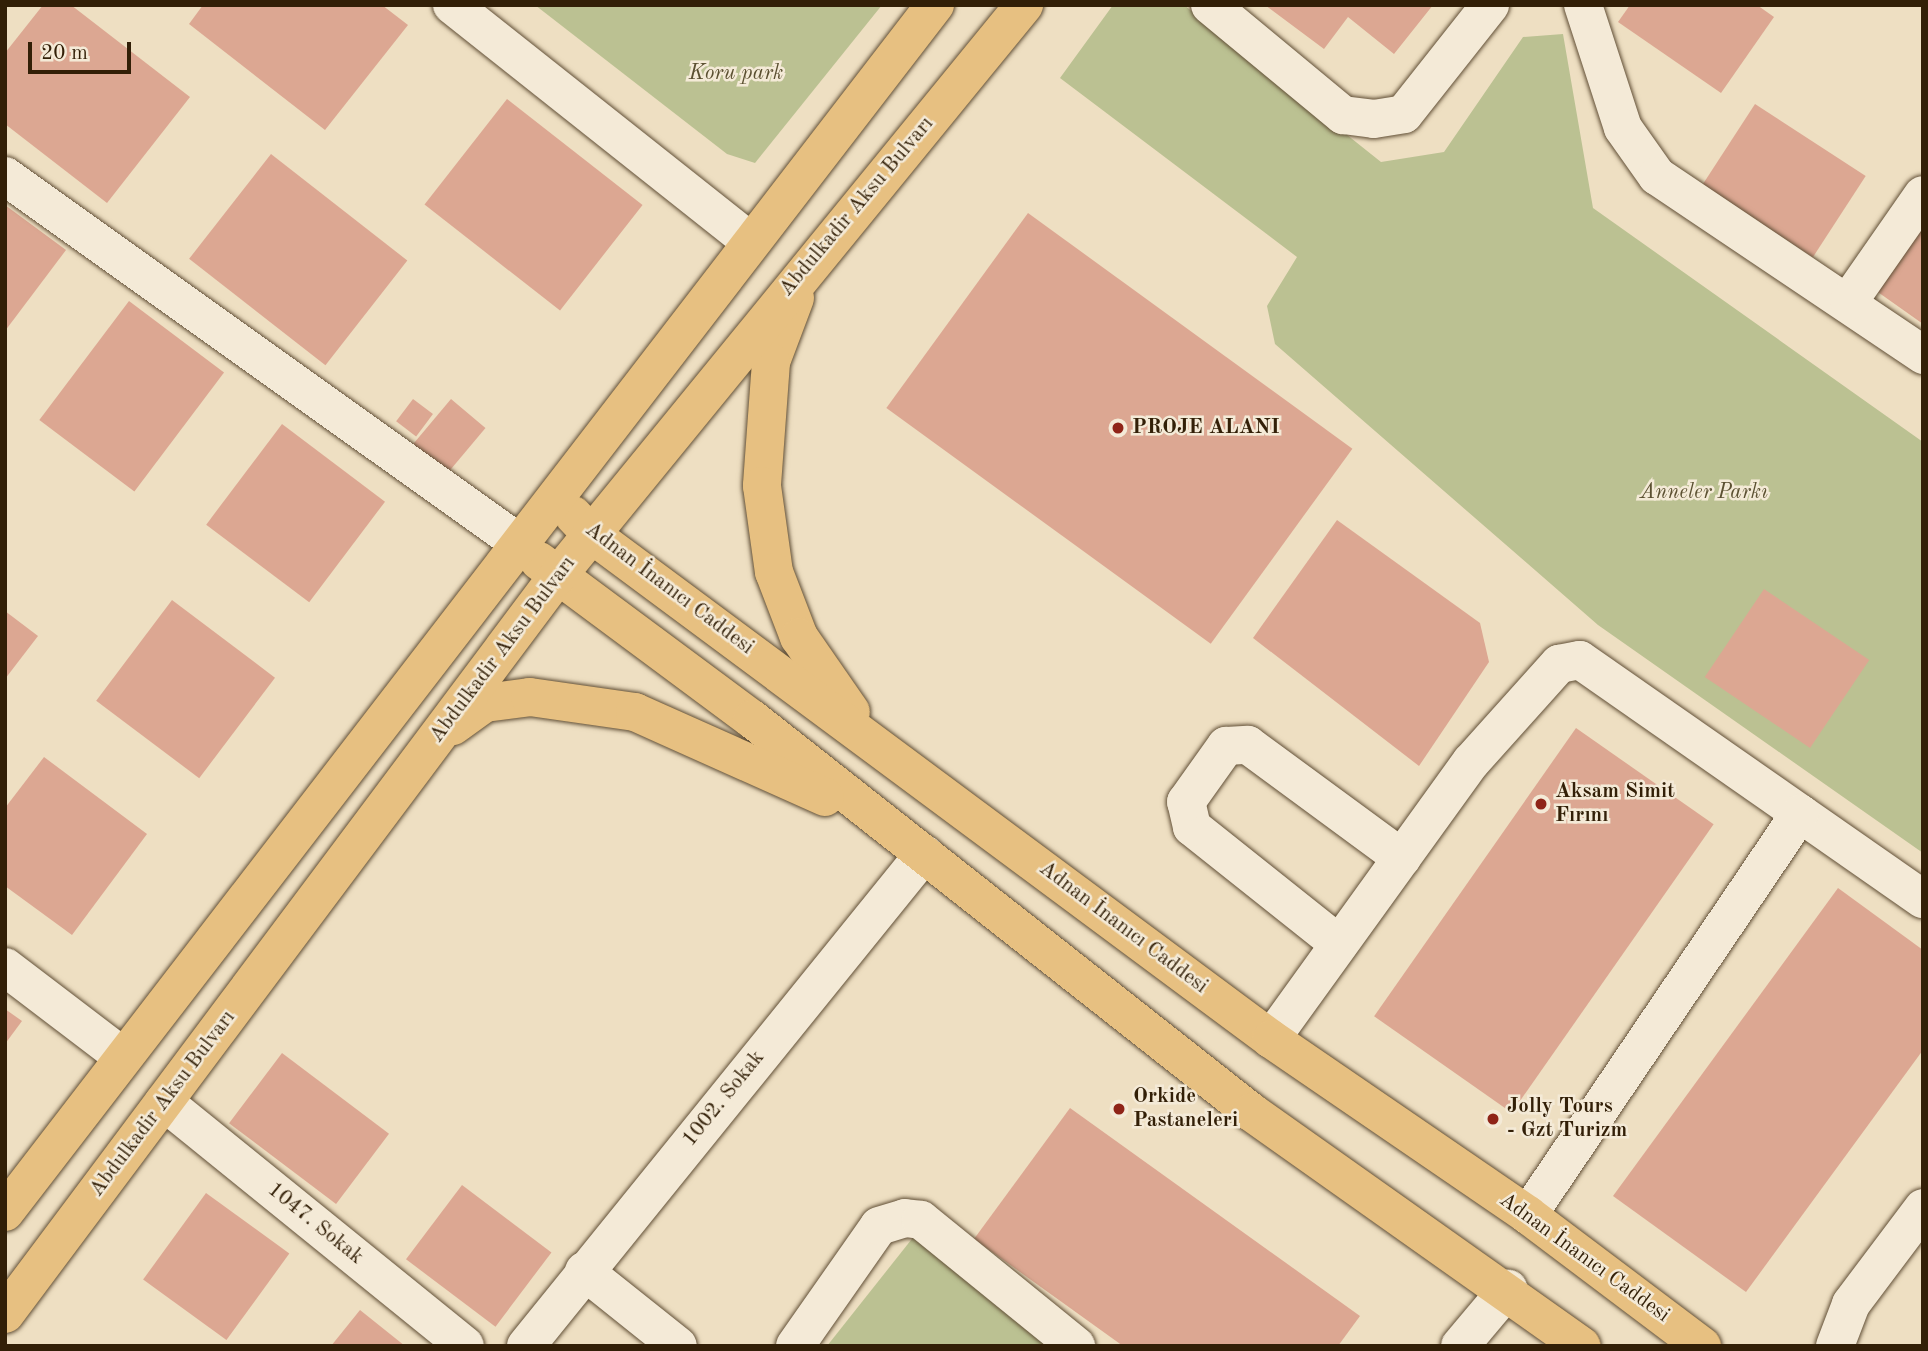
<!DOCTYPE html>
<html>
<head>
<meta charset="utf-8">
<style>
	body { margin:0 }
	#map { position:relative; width:1928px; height:1351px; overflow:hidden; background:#eedfc2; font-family:"Old Standard TT",serif }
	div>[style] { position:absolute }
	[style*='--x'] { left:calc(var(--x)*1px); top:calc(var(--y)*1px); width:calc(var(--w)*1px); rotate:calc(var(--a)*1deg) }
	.green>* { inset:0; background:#bbc192 }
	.building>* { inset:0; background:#dca792; transform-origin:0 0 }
	.roads { filter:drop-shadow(0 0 2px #614f36) drop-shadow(0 0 2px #614f36) }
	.minor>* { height:38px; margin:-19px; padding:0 19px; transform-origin:19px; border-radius:19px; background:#f4ead7 }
	.major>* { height:38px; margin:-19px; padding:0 19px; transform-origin:19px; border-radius:19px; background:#e7c081 }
	.dots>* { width:19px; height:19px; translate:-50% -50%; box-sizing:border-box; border:4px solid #f4ead7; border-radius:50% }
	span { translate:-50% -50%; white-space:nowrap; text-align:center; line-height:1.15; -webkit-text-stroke:5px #f4ead7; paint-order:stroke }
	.park-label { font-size:21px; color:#5b5031; font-style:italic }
	.street-label { font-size:21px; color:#321f07 }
	.poi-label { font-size:21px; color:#321f07; font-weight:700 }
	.left { translate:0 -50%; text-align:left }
	.frame { position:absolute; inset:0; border:7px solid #321f07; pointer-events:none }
	.scale { position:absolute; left:28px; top:42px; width:103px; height:32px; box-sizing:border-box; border:4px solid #321f07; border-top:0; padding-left:9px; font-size:21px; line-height:24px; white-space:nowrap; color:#321f07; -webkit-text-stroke:5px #f4ead7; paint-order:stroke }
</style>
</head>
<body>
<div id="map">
	<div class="green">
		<div style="clip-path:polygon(535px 5px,882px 5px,755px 163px,727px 154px)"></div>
		<div style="clip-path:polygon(1113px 5px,1184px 5px,1381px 162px,1444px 152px,1523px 37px,1563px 34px,1593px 208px,1923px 442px,1923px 853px,1598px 625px,1275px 344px,1267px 306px,1297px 257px,1060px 78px)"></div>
		<div style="clip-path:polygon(915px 1235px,1051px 1337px,1044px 1346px,827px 1346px)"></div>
	</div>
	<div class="building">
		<div style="clip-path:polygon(43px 5px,71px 5px,190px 97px,107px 203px,5px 124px,5px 53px)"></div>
		<div style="clip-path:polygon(203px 5px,382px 5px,408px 25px,325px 130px,189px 24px)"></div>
		<div style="clip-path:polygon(1265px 5px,1433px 5px,1394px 54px,1348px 17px,1324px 49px)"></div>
		<div style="clip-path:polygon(1630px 5px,1757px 5px,1774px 17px,1721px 93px,1618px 22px)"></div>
		<div style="left:507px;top:99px;width:172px;height:134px;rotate:38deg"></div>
		<div style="left:1755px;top:104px;width:132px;height:97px;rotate:33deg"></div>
		<div style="left:271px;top:154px;width:173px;height:133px;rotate:38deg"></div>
		<div style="clip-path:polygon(5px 205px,66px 250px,5px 331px)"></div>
		<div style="left:1028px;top:213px;width:401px;height:241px;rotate:36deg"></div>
		<div style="clip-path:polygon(1923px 225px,1923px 324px,1875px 290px)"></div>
		<div style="left:129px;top:301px;width:119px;height:149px;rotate:37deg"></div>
		<div style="left:413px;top:399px;width:25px;height:28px;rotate:37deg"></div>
		<div style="left:451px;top:399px;width:45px;height:64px;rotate:40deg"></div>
		<div style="left:282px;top:424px;width:129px;height:126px;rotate:37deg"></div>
		<div style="clip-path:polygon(1337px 520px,1480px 623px,1489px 662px,1419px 766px,1253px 638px)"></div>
		<div style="left:1764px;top:589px;width:127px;height:106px;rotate:34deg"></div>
		<div style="left:172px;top:600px;width:129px;height:126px;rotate:37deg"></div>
		<div style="clip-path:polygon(5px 611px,38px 636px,5px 679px)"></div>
		<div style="left:1576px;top:728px;width:168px;height:352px;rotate:35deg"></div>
		<div style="clip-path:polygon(44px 757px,147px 834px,72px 935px,5px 886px,5px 808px)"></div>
		<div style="clip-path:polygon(1838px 888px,1923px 950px,1923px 1050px,1746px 1292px,1613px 1196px)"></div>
		<div style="clip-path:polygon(5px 1009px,22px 1021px,5px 1044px)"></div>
		<div style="left:282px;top:1053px;width:134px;height:88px;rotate:37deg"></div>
		<div style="clip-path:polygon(1070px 1108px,1360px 1316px,1338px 1346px,1123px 1346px,974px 1239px)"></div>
		<div style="left:462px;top:1185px;width:112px;height:93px;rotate:37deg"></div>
		<div style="left:206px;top:1193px;width:103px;height:107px;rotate:36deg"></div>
		<div style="clip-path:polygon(360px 1310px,405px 1346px,331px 1346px)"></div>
	</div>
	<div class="roads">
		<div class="minor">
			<div style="--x:452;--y:5;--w:380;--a:38.4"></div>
			<div style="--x:1210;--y:5;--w:173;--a:39.6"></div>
			<div style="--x:1343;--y:115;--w:31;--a:7"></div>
			<div style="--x:1374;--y:119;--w:30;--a:-9"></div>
			<div style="--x:1404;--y:114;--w:139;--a:-51.7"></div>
			<div style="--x:1583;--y:5;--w:129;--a:72"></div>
			<div style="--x:1623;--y:128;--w:59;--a:54.7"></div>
			<div style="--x:1657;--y:176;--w:321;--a:33.9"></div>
			<div style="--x:5;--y:176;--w:632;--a:35.53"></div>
			<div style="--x:1849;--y:301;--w:129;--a:-55.1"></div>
			<div style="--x:1339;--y:944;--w:188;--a:-141.5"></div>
			<div style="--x:1192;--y:827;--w:26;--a:-103"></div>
			<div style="--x:1186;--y:802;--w:69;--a:-54.5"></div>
			<div style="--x:1226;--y:746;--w:22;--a:-3"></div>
			<div style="--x:1248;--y:745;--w:191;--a:36.3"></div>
			<div style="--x:5;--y:967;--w:148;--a:37.3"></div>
			<div style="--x:1271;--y:1039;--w:342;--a:-54.2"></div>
			<div style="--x:1471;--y:762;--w:132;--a:-48.1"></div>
			<div style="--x:1559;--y:664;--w:21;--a:-11"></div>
			<div style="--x:1580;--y:660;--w:418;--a:34.9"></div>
			<div style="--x:164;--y:1102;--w:387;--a:39"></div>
			<div style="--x:1528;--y:1215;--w:485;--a:-55.9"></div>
			<div style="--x:584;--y:1271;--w:120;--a:38.6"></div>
			<div style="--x:526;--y:1346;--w:633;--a:-51.03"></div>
			<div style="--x:795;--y:1346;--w:146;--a:-55"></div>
			<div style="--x:879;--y:1226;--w:27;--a:-17"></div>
			<div style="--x:905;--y:1218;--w:16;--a:7"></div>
			<div style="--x:921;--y:1220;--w:200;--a:39.1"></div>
			<div style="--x:1460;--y:1346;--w:75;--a:-49.9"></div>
			<div style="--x:1835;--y:1346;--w:45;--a:-69.1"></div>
			<div style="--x:1851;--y:1304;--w:120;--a:-53.1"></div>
		</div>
		<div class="major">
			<div style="--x:795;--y:298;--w:68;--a:110.6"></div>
			<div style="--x:771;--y:362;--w:124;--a:94.2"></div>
			<div style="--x:762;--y:486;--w:87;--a:82.1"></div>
			<div style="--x:774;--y:572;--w:70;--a:69"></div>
			<div style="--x:799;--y:637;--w:91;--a:55.3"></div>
			<div style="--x:573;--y:515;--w:26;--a:47"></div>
			<div style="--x:591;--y:534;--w:847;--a:36.6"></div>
			<div style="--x:1271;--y:1039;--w:311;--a:34.4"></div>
			<div style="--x:1528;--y:1215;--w:218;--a:37"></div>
			<div style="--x:539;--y:561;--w:265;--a:36.6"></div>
			<div style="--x:752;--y:719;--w:635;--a:38.22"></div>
			<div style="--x:1251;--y:1112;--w:405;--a:35.3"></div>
			<div style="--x:453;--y:726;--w:39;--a:-36"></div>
			<div style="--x:485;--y:703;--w:45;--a:-7.6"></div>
			<div style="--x:530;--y:697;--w:106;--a:8.1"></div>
			<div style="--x:635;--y:712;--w:208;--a:24.1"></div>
			<div style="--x:5;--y:1212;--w:1524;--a:-52.39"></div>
			<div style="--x:5;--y:1314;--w:919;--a:-53.18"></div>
			<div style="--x:556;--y:578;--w:740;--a:-50.76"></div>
		</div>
	</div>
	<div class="dots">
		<div style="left:1118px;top:428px;background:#8f2418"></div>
		<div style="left:1541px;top:804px;background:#8f2418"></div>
		<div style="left:1119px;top:1109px;background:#8f2418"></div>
		<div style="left:1493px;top:1119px;background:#8f2418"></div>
	</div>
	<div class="park-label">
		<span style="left:736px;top:74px">Koru park</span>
		<span style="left:1704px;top:493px">Anneler Parkı</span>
	</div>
	<div class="street-label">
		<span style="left:857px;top:207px;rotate:-50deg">Abdulkadir Aksu Bulvarı</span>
		<span style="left:669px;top:589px;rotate:37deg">Adnan İnanıcı Caddesi</span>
		<span style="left:503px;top:650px;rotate:-53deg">Abdulkadir Aksu Bulvarı</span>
		<span style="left:1123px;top:928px;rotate:37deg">Adnan İnanıcı Caddesi</span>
		<span style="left:724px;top:1099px;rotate:-51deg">1002. Sokak</span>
		<span style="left:163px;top:1104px;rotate:-53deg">Abdulkadir Aksu Bulvarı</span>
		<span style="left:315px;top:1224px;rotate:39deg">1047. Sokak</span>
		<span style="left:1584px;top:1258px;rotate:36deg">Adnan İnanıcı Caddesi</span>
	</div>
	<div class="poi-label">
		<span class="left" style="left:1132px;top:428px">PROJE ALANI</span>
		<span class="left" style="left:1555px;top:804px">Aksam Simit<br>Fırını</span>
		<span class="left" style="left:1133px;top:1109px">Orkide<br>Pastaneleri</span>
		<span class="left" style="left:1507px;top:1119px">Jolly Tours<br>- Gzt Turizm</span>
	</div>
	<div class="frame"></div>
	<div class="scale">20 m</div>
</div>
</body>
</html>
